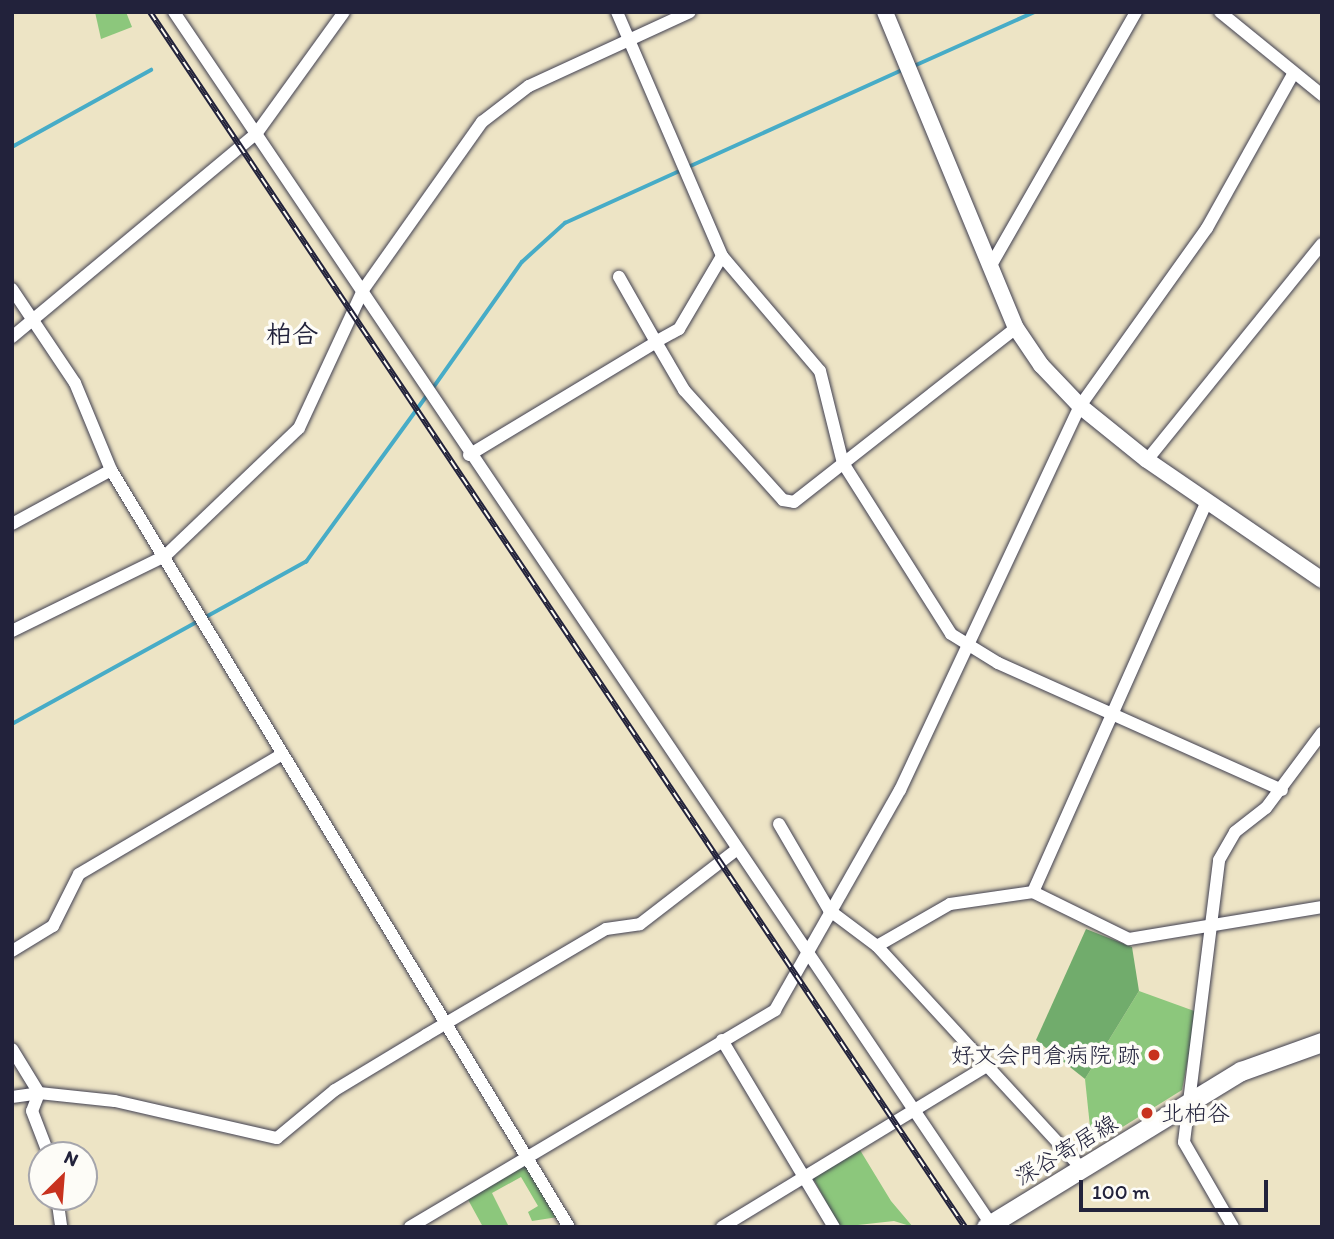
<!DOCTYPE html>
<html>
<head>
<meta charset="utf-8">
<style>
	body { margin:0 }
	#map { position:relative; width:1334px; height:1239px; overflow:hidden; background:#ede4c5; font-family:Itim,"Klee One",sans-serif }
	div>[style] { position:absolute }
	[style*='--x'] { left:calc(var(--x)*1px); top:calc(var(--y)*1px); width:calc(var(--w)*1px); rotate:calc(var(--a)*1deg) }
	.green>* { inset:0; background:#8cc77c }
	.forest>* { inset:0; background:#71ac6c }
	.stream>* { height:3.5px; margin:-1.75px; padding:0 1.75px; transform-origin:1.75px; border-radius:1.75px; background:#47acc7 }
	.roads { filter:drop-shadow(0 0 2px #403f50) drop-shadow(0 0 2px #403f50) }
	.minor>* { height:12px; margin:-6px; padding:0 6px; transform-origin:6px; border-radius:6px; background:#fff }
	.tertiary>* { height:16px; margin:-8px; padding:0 8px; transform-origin:8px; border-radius:8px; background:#fff }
	.primary>* { height:19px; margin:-9.5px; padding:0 9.5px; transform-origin:9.5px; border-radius:9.5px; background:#fff }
	.rail>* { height:6px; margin-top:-3px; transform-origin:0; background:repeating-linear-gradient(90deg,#fdfcf7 0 10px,#22223b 0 20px); box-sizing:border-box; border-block:2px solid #22223b }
	.dots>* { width:19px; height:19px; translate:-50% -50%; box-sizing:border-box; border:4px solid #fdfcf7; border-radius:50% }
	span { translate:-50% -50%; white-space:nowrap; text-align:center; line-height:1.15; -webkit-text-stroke:7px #fdfcf7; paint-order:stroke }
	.poi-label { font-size:23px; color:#22223b }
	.right { translate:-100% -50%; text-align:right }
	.left { translate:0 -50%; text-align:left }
	.street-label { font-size:23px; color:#22223b }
	.quarter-label { font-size:26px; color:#22223b; font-weight:700 }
	.frame { position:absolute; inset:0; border:14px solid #22223b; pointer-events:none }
	.north { position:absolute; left:28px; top:1141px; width:70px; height:70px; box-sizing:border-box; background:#fdfcf7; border:2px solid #a5a5ac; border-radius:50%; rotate:25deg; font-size:19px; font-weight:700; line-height:28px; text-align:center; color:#22223b }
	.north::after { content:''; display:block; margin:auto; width:24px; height:32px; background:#c8321e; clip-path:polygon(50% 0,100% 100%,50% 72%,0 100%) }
	.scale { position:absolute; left:1079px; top:1180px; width:189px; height:32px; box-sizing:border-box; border:4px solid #22223b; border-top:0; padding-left:9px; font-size:21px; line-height:24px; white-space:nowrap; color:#22223b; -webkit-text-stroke:5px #fdfcf7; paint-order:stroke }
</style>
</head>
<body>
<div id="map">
	<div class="green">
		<div style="clip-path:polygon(95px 12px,126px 12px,132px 27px,101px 39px)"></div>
		<div style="clip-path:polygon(1139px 991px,1197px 1012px,1182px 1090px,1092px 1146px,1085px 1079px)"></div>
		<div style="clip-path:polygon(860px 1150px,891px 1201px,913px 1227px,894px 1221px,840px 1227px,813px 1178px)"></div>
		<div style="clip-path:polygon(524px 1161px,558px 1217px,532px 1221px,528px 1212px,538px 1206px,521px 1177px,492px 1193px,509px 1227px,483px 1227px,466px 1196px)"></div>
	</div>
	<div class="forest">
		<div style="clip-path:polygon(1086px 929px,1132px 947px,1139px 991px,1085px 1079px,1036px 1040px)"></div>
	</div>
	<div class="stream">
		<div style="--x:914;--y:66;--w:133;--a:-24.1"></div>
		<div style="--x:12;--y:147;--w:159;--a:-29"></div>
		<div style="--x:433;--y:388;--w:154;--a:-54.8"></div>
		<div style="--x:522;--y:262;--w:58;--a:-42.2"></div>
		<div style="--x:565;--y:223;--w:371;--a:-24.4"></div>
		<div style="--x:12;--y:724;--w:336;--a:-28.9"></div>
		<div style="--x:306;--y:562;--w:208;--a:-54"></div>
	</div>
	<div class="roads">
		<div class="minor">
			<div style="--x:174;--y:12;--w:1465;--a:56.02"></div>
			<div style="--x:617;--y:12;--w:266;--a:66.7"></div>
			<div style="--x:722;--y:256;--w:85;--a:120.5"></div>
			<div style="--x:679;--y:329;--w:26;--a:151"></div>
			<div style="--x:656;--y:342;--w:56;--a:59.7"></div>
			<div style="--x:684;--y:390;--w:148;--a:48"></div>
			<div style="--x:783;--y:500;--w:11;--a:10"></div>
			<div style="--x:794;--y:502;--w:282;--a:-38.1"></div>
			<div style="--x:1220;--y:12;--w:132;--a:39.1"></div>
			<div style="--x:722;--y:256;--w:151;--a:49.6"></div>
			<div style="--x:820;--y:371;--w:95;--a:76"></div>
			<div style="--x:843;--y:463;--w:202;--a:57.7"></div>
			<div style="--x:951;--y:634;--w:55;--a:31.7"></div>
			<div style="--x:998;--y:663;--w:311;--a:24.1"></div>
			<div style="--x:990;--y:267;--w:294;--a:-60.2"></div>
			<div style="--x:12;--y:289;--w:113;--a:56.2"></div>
			<div style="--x:75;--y:383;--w:94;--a:67.5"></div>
			<div style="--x:111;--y:470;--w:885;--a:58.83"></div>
			<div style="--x:12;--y:337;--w:317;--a:-39.8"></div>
			<div style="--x:256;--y:134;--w:150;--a:-54.2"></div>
			<div style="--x:469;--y:455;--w:218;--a:-31.1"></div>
			<div style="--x:656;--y:342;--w:75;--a:-119.6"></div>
			<div style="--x:1147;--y:460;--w:278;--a:-51"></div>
			<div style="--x:12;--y:524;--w:113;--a:-28.6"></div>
			<div style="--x:12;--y:631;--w:170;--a:-26.1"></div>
			<div style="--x:165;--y:556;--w:185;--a:-43.7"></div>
			<div style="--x:299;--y:428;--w:152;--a:-65.1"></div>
			<div style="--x:363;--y:290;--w:206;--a:-54.7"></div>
			<div style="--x:482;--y:122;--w:59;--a:-37.5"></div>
			<div style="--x:529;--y:86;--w:177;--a:-24.7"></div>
			<div style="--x:779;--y:824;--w:99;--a:59.8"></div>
			<div style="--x:829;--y:910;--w:60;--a:36.9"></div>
			<div style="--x:877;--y:946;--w:303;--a:47.4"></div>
			<div style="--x:1033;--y:892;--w:428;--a:-66"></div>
			<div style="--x:877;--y:946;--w:84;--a:-29.9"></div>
			<div style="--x:950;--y:904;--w:84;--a:-8.2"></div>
			<div style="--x:1033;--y:892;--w:107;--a:26.1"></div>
			<div style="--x:1129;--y:939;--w:196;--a:-9.4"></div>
			<div style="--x:12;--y:951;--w:48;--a:-31.4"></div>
			<div style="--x:53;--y:926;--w:58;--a:-63.4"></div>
			<div style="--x:79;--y:874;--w:234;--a:-30.5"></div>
			<div style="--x:722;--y:1040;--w:218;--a:59.1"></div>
			<div style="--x:12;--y:1049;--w:52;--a:58.5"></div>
			<div style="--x:39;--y:1093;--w:19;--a:111"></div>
			<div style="--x:32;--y:1111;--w:47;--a:68.9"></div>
			<div style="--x:12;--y:1097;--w:27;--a:-8"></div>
			<div style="--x:39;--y:1093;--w:76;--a:6"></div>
			<div style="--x:115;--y:1101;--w:166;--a:12.9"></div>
			<div style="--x:277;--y:1138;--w:75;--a:-39.6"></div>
			<div style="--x:335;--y:1090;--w:106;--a:-31.1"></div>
			<div style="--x:426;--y:1035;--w:209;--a:-30.5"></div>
			<div style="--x:606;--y:929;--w:34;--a:-8"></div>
			<div style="--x:640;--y:924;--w:121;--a:-37.6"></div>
			<div style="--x:57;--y:1197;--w:30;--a:82"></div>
			<div style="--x:410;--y:1227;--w:425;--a:-30.7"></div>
			<div style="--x:775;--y:1010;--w:253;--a:-60.4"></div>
			<div style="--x:900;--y:790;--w:424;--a:-64.9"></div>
			<div style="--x:1080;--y:406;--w:219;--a:-54.5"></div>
			<div style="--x:1207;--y:228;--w:176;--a:-60.8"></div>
			<div style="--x:722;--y:1227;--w:306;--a:-31.3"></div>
			<div style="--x:1233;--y:1227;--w:98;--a:-120"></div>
			<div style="--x:1184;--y:1142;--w:284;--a:-82.9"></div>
			<div style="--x:1219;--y:860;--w:32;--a:-60"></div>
			<div style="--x:1235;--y:832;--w:39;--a:-38"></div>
			<div style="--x:1266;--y:808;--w:94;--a:-53.3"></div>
		</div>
		<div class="tertiary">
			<div style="--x:885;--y:12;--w:342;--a:67.5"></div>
			<div style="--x:1016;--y:328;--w:45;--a:56"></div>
			<div style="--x:1041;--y:365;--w:57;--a:46.4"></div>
			<div style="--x:1080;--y:406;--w:86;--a:38.9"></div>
			<div style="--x:1147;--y:460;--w:212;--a:34.4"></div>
		</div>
		<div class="primary">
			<div style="--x:986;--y:1227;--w:299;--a:-31.5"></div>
			<div style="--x:1241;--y:1071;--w:86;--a:-19.7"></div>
		</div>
	</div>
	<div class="rail">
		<div style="--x:150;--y:12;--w:1463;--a:56.15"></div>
	</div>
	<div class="dots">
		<div style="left:1154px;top:1055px;background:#c8321e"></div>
		<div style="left:1147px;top:1113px;background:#c8321e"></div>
	</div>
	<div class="poi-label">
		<span class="right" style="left:1140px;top:1055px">好文会門倉病院 跡</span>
		<span class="left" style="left:1161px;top:1113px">北柏谷</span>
	</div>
	<div class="street-label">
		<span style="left:1066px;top:1150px;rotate:-31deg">深谷寄居線</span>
	</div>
	<div class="quarter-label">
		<span style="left:292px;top:335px">柏合</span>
	</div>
	<div class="frame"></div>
	<div class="north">N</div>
	<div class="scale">100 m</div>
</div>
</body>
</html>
